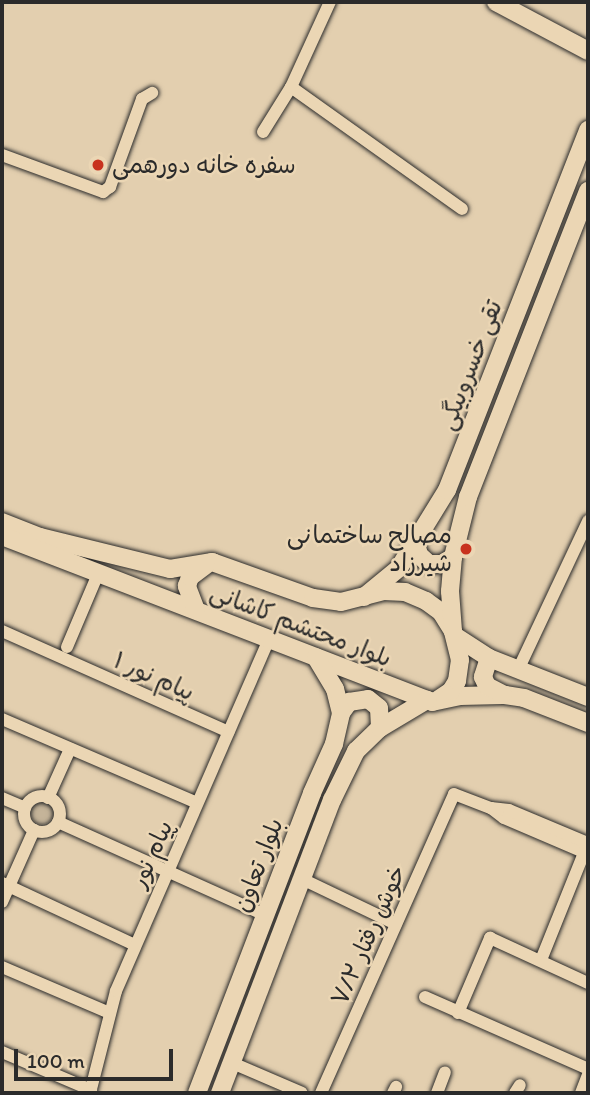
<!DOCTYPE html>
<html>
<head>
<meta charset="utf-8">
<style>
	body { margin:0 }
	#map { position:relative; width:590px; height:1095px; overflow:hidden; background:#e3cfaf; font-family:Itim,"Playpen Sans Arabic",sans-serif }
	div>[style] { position:absolute }
	[style*='--x'] { left:calc(var(--x)*1px); top:calc(var(--y)*1px); width:calc(var(--w)*1px); rotate:calc(var(--a)*1deg) }
	.green>* { inset:0; background:#c5b499 }
	.round { border-radius:50% }
	.roads { filter:drop-shadow(0 0 2px #2b2b2b) drop-shadow(0 0 2px #2b2b2b) }
	.street>* { height:12px; margin:-6px; padding:0 6px; transform-origin:6px; border-radius:6px; background:#ebd6b4 }
	.street>.ring { margin:-6px; padding:0; box-sizing:content-box; background:none; border:12px solid #ebd6b4; border-radius:50% }
	.secondary>* { height:18px; margin:-9px; padding:0 9px; transform-origin:9px; border-radius:9px; background:#ebd6b4 }
	.dots>* { width:19px; height:19px; translate:-50% -50%; box-sizing:border-box; border:4px solid #ebd6b4; border-radius:50% }
	span { translate:-50% -50%; white-space:nowrap; text-align:center; line-height:1.15; -webkit-text-stroke:5px #ebd6b4; paint-order:stroke }
	.poi-label { font-size:24px; color:#2b2b2b }
	.left { translate:0 -50%; text-align:left }
	.right { translate:-100% -50%; text-align:right }
	.street-label { font-size:24px; color:#2b2b2b }
	.frame { position:absolute; inset:0; border:4px solid #2b2b2b; pointer-events:none }
	.scale { position:absolute; left:14px; top:1049px; width:159px; height:32px; box-sizing:border-box; border:4px solid #2b2b2b; border-top:0; padding-left:9px; font-size:21px; line-height:24px; white-space:nowrap; color:#2b2b2b; -webkit-text-stroke:5px #ebd6b4; paint-order:stroke }
</style>
</head>
<body>
<div id="map">
	<div class="green">
		<div class="round" style="left:31px;top:802px;width:22px;height:22px"></div>
	</div>
	<div class="roads">
		<div class="street">
			<div style="--x:291;--y:87;--w:210;--a:35.5"></div>
			<div style="--x:263;--y:132;--w:53;--a:-58.1"></div>
			<div style="--x:291;--y:87;--w:94;--a:-65.4"></div>
			<div style="--x:2;--y:155;--w:108;--a:20.1"></div>
			<div style="--x:103;--y:192;--w:9;--a:-36"></div>
			<div style="--x:110;--y:187;--w:94;--a:-70"></div>
			<div style="--x:142;--y:99;--w:12;--a:-31"></div>
			<div style="--x:2;--y:631;--w:248;--a:24"></div>
			<div style="--x:67;--y:647;--w:79;--a:-67"></div>
			<div style="--x:518;--y:670;--w:165;--a:-64.8"></div>
			<div style="--x:2;--y:719;--w:212;--a:23.3"></div>
			<div class="ring" style="left:24px;top:796px;width:24px;height:24px"></div>
			<div style="--x:2;--y:798;--w:25;--a:23"></div>
			<div style="--x:48;--y:798;--w:54;--a:-65.8"></div>
			<div style="--x:491;--y:808;--w:16;--a:38"></div>
			<div style="--x:504;--y:818;--w:91;--a:23.2"></div>
			<div style="--x:58;--y:822;--w:227;--a:24.2"></div>
			<div style="--x:302;--y:879;--w:104;--a:25.6"></div>
			<div style="--x:2;--y:883;--w:147;--a:25"></div>
			<div style="--x:2;--y:902;--w:79;--a:-66"></div>
			<div style="--x:541;--y:960;--w:126;--a:-68.1"></div>
			<div style="--x:2;--y:967;--w:117;--a:23.1"></div>
			<div style="--x:425;--y:997;--w:178;--a:23.8"></div>
			<div style="--x:458;--y:1013;--w:82;--a:-66.9"></div>
			<div style="--x:490;--y:938;--w:108;--a:24.7"></div>
			<div style="--x:2;--y:1052;--w:97;--a:23.1"></div>
			<div style="--x:230;--y:1062;--w:78;--a:23.3"></div>
			<div style="--x:90;--y:1093;--w:105;--a:-75.7"></div>
			<div style="--x:116;--y:991;--w:384;--a:-66.5"></div>
			<div style="--x:321;--y:1093;--w:327;--a:-66"></div>
			<div style="--x:454;--y:794;--w:40;--a:21"></div>
			<div style="--x:491;--y:808;--w:18;--a:6"></div>
			<div style="--x:509;--y:810;--w:86;--a:22.7"></div>
			<div style="--x:393;--y:1093;--w:7;--a:-63"></div>
			<div style="--x:437;--y:1093;--w:22;--a:-69"></div>
			<div style="--x:515;--y:1093;--w:9;--a:-58"></div>
			<div style="--x:581;--y:1093;--w:19;--a:-69"></div>
		</div>
		<div class="secondary">
			<div style="--x:496;--y:2;--w:104;--a:28"></div>
			<div style="--x:2;--y:522;--w:41;--a:21.5"></div>
			<div style="--x:40;--y:537;--w:134;--a:13.8"></div>
			<div style="--x:170;--y:569;--w:43;--a:-9.5"></div>
			<div style="--x:212;--y:562;--w:107;--a:19.6"></div>
			<div style="--x:313;--y:598;--w:28;--a:8"></div>
			<div style="--x:341;--y:602;--w:44;--a:-14.3"></div>
			<div style="--x:384;--y:591;--w:21;--a:3"></div>
			<div style="--x:405;--y:592;--w:23;--a:23"></div>
			<div style="--x:426;--y:601;--w:19;--a:36"></div>
			<div style="--x:441;--y:612;--w:22;--a:58"></div>
			<div style="--x:2;--y:536;--w:461;--a:21.1"></div>
			<div style="--x:432;--y:702;--w:29;--a:-12"></div>
			<div style="--x:460;--y:696;--w:45;--a:-1.3"></div>
			<div style="--x:505;--y:695;--w:19;--a:9"></div>
			<div style="--x:524;--y:698;--w:69;--a:21.3"></div>
			<div style="--x:416;--y:543;--w:12;--a:76"></div>
			<div style="--x:419;--y:555;--w:13;--a:42"></div>
			<div style="--x:429;--y:564;--w:13;--a:0"></div>
			<div style="--x:442;--y:564;--w:13;--a:-32"></div>
			<div style="--x:364;--y:597;--w:45;--a:-39.6"></div>
			<div style="--x:399;--y:568;--w:92;--a:-58.4"></div>
			<div style="--x:447;--y:490;--w:387;--a:-68.6"></div>
			<div style="--x:196;--y:610;--w:26;--a:-111"></div>
			<div style="--x:187;--y:586;--w:9;--a:-72"></div>
			<div style="--x:190;--y:577;--w:20;--a:-37"></div>
			<div style="--x:455;--y:636;--w:40;--a:32.9"></div>
			<div style="--x:489;--y:658;--w:106;--a:21.5"></div>
			<div style="--x:489;--y:658;--w:20;--a:108"></div>
			<div style="--x:483;--y:677;--w:10;--a:66"></div>
			<div style="--x:487;--y:686;--w:18;--a:27"></div>
			<div style="--x:439;--y:699;--w:14;--a:-34"></div>
			<div style="--x:451;--y:691;--w:12;--a:-59"></div>
			<div style="--x:457;--y:681;--w:21;--a:-82"></div>
			<div style="--x:460;--y:660;--w:30;--a:-104"></div>
			<div style="--x:453;--y:631;--w:40;--a:-94.3"></div>
			<div style="--x:450;--y:591;--w:34;--a:-85"></div>
			<div style="--x:453;--y:557;--w:62;--a:-76"></div>
			<div style="--x:468;--y:497;--w:329;--a:-68.6"></div>
			<div style="--x:341;--y:713;--w:14;--a:-54"></div>
			<div style="--x:349;--y:702;--w:19;--a:-9"></div>
			<div style="--x:368;--y:699;--w:14;--a:39"></div>
			<div style="--x:379;--y:708;--w:20;--a:87"></div>
			<div style="--x:197;--y:1093;--w:321;--a:-69"></div>
			<div style="--x:312;--y:793;--w:54;--a:-65.8"></div>
			<div style="--x:334;--y:744;--w:32;--a:-77"></div>
			<div style="--x:341;--y:713;--w:25;--a:-104"></div>
			<div style="--x:335;--y:689;--w:37;--a:-121"></div>
			<div style="--x:220;--y:1093;--w:314;--a:-69.1"></div>
			<div style="--x:332;--y:800;--w:55;--a:-63.9"></div>
			<div style="--x:356;--y:751;--w:33;--a:-44"></div>
			<div style="--x:380;--y:728;--w:55;--a:-30.8"></div>
		</div>
	</div>
	<div class="dots">
		<div style="left:98px;top:165px;background:#c8321e"></div>
		<div style="left:466px;top:549px;background:#c8321e"></div>
	</div>
	<div class="poi-label">
		<span class="left" style="left:112px;top:165px">سفره خانه دورهمی</span>
		<span class="right" style="left:452px;top:549px">مصالح ساختمانی<br>شیرزاد</span>
	</div>
	<div class="street-label">
		<span style="left:470px;top:365px;rotate:-69deg">تقی خسروبیگی</span>
		<span style="left:301px;top:625px;rotate:21deg">بلوار محتشم کاشانی</span>
		<span style="left:154px;top:676px;rotate:24deg">پیام نور ۱</span>
		<span style="left:151px;top:854px;rotate:-66deg">پیام نور</span>
		<span style="left:258px;top:865px;rotate:-69deg">بلوار تعاون</span>
		<span style="left:368px;top:935px;rotate:-66deg">خوش رفتار ۷/۲</span>
	</div>
	<div class="frame"></div>
	<div class="scale">100 m</div>
</div>
</body>
</html>
